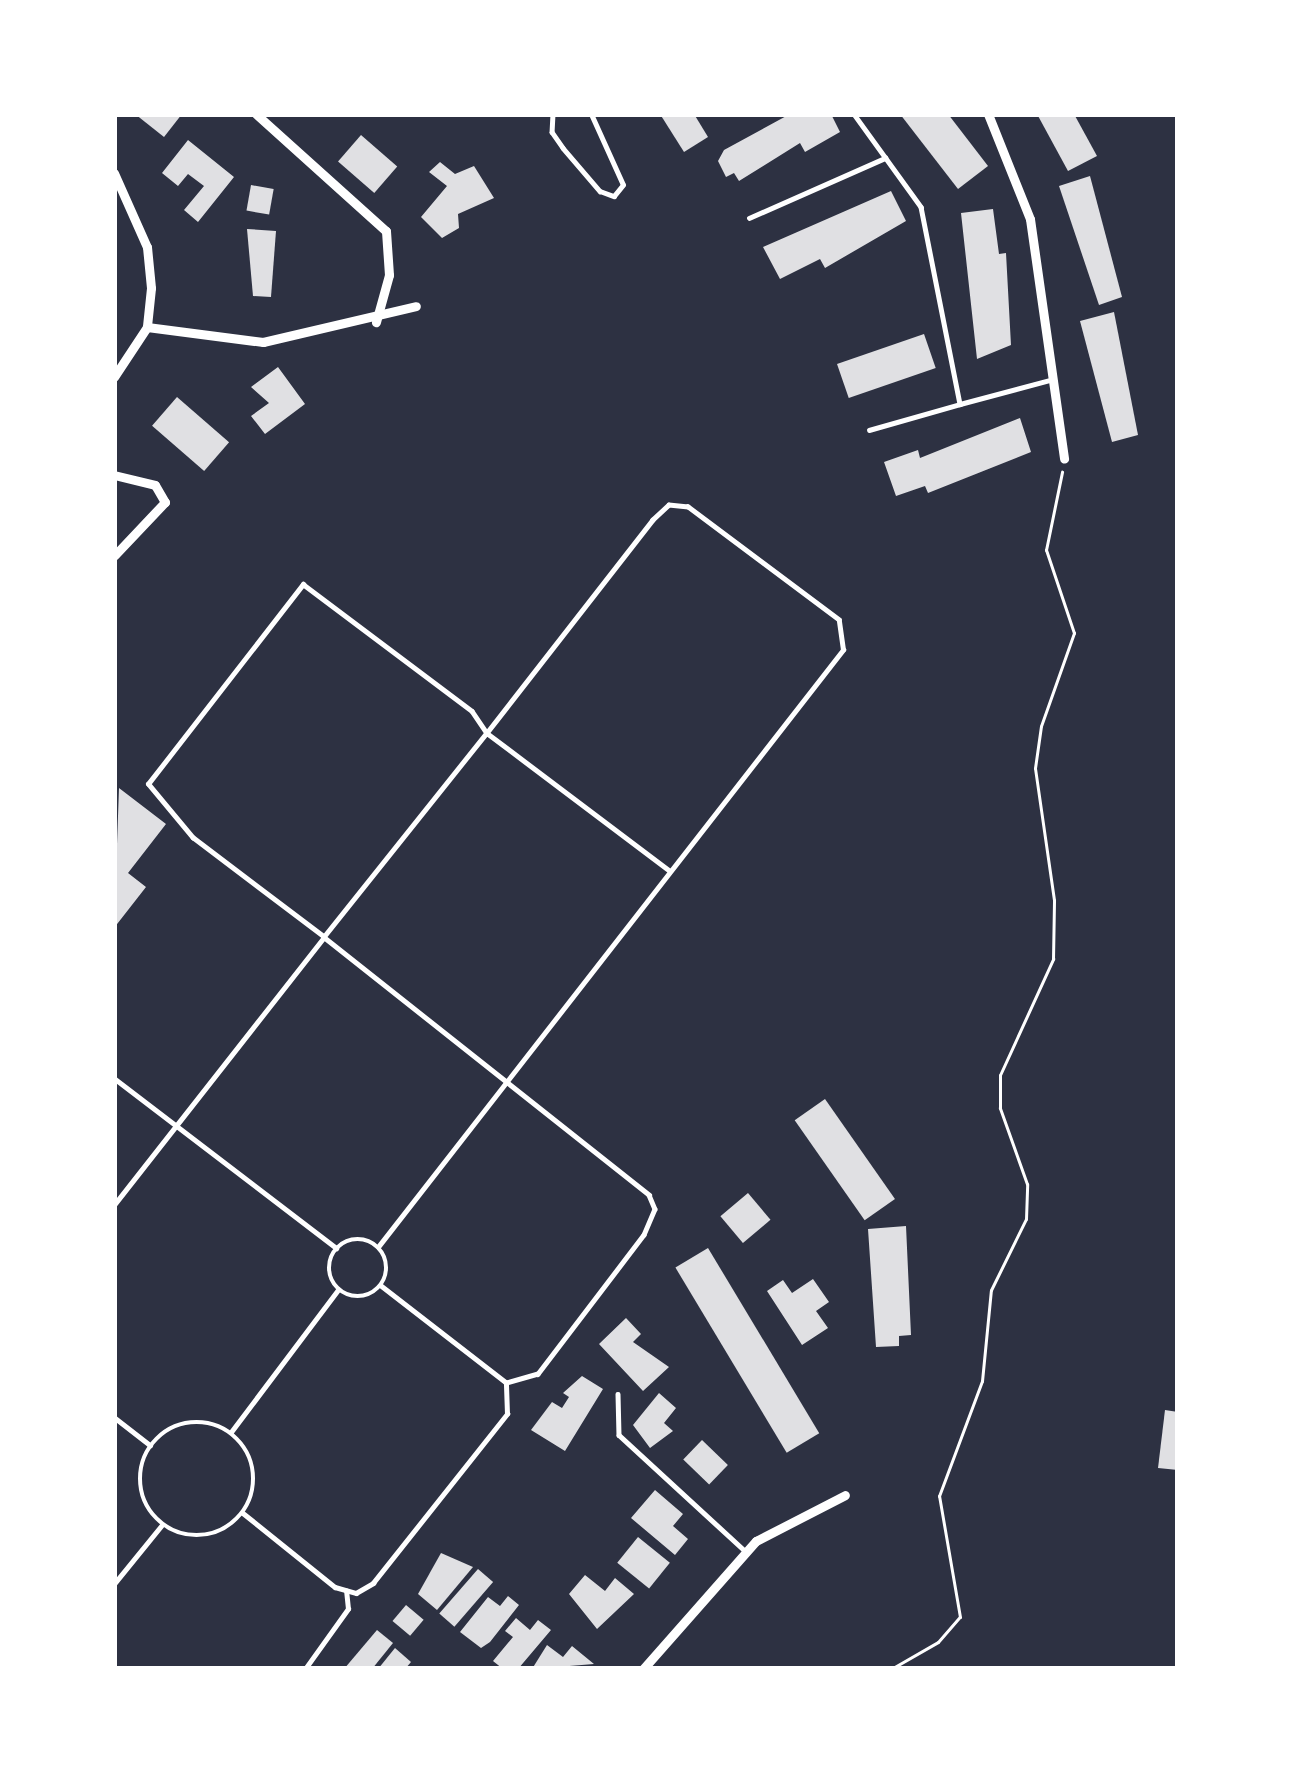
<!DOCTYPE html>
<html>
<head>
<meta charset="utf-8">
<style>
	body { margin:0 }
	#map { position:relative; width:1292px; height:1783px; overflow:hidden; background:#2d3142; font-family:"Exo 2",sans-serif }
	div>[style] { position:absolute }
	[style*='--x'] { left:calc(var(--x)*1px); top:calc(var(--y)*1px); width:calc(var(--w)*1px); rotate:calc(var(--a)*1deg) }
	.building>* { inset:0; background:#e0e0e3; transform-origin:0 0 }
	.path>* { height:3px; margin:-1.5px; padding:0 1.5px; transform-origin:1.5px; border-radius:1.5px; background:#fff }
	.service>* { height:4.5px; margin:-2.25px; padding:0 2.25px; transform-origin:2.25px; border-radius:2.25px; background:#fff }
	.service>.ring { margin:-2.25px; padding:0; box-sizing:content-box; background:none; border:4.5px solid #fff; border-radius:50% }
	.minor>* { height:9px; margin:-4.5px; padding:0 4.5px; transform-origin:4.5px; border-radius:4.5px; background:#fff }
	span { translate:-50% -50%; white-space:nowrap; text-align:center; line-height:1.15; -webkit-text-stroke:9px #fff; paint-order:stroke }
	.frame { position:absolute; inset:0; border:117px solid #fff; pointer-events:none }
</style>
</head>
<body>
<div id="map">
	<div class="building">
		<div style="clip-path:polygon(135px 114px,182px 114px,164px 137px)"></div>
		<div style="clip-path:polygon(660px 114px,694px 114px,708px 137px,684px 152px)"></div>
		<div style="clip-path:polygon(790px 114px,831px 114px,840px 132px,805px 152px,800px 143px,739px 181px,734px 173px,726px 177px,718px 161px,724px 150px)"></div>
		<div style="clip-path:polygon(900px 114px,948px 114px,988px 166px,958px 189px)"></div>
		<div style="clip-path:polygon(1037px 114px,1074px 114px,1097px 156px,1068px 171px)"></div>
		<div style="left:361px;top:135px;width:48px;height:35px;rotate:41deg"></div>
		<div style="clip-path:polygon(188px 140px,234px 177px,198px 222px,184px 210px,204px 186px,188px 174px,178px 186px,162px 173px)"></div>
		<div style="clip-path:polygon(440px 162px,455px 174px,474px 166px,494px 198px,458px 214px,459px 228px,442px 238px,421px 217px,447px 186px,429px 172px)"></div>
		<div style="clip-path:polygon(1090px 176px,1122px 297px,1099px 305px,1059px 186px)"></div>
		<div style="left:251px;top:185px;width:23px;height:26px;rotate:10deg"></div>
		<div style="clip-path:polygon(891px 191px,906px 221px,825px 268px,820px 259px,780px 279px,763px 247px)"></div>
		<div style="clip-path:polygon(993px 209px,999px 254px,1006px 253px,1011px 345px,977px 359px,961px 213px)"></div>
		<div style="clip-path:polygon(247px 229px,276px 231px,271px 297px,253px 296px)"></div>
		<div style="clip-path:polygon(1114px 312px,1138px 435px,1112px 442px,1080px 321px)"></div>
		<div style="left:924px;top:334px;width:36px;height:92px;rotate:71deg"></div>
		<div style="clip-path:polygon(278px 367px,305px 404px,265px 434px,251px 416px,269px 403px,251px 387px)"></div>
		<div style="left:177px;top:397px;width:69px;height:38px;rotate:41deg"></div>
		<div style="clip-path:polygon(1020px 418px,1031px 452px,928px 493px,925px 486px,896px 496px,884px 462px,918px 450px,920px 458px)"></div>
		<div style="clip-path:polygon(119px 788px,166px 824px,128px 873px,146px 887px,114px 928px)"></div>
		<div style="left:825px;top:1099px;width:122px;height:37px;rotate:55deg"></div>
		<div style="left:748px;top:1193px;width:35px;height:36px;rotate:50deg"></div>
		<div style="clip-path:polygon(906px 1226px,911px 1335px,899px 1336px,899px 1346px,876px 1347px,868px 1229px)"></div>
		<div style="left:708px;top:1248px;width:216px;height:38px;rotate:59deg"></div>
		<div style="clip-path:polygon(813px 1279px,829px 1302px,816px 1311px,828px 1328px,802px 1345px,767px 1291px,783px 1280px,792px 1293px)"></div>
		<div style="clip-path:polygon(626px 1318px,641px 1334px,633px 1342px,669px 1367px,643px 1391px,599px 1344px)"></div>
		<div style="clip-path:polygon(582px 1376px,603px 1389px,565px 1451px,531px 1430px,552px 1402px,562px 1408px,569px 1397px,563px 1393px)"></div>
		<div style="clip-path:polygon(659px 1393px,676px 1408px,664px 1423px,673px 1431px,650px 1448px,633px 1425px)"></div>
		<div style="clip-path:polygon(1165px 1410px,1178px 1412px,1178px 1470px,1158px 1468px)"></div>
		<div style="left:702px;top:1440px;width:36px;height:27px;rotate:44deg"></div>
		<div style="clip-path:polygon(655px 1490px,683px 1514px,673px 1526px,688px 1539px,675px 1555px,631px 1518px)"></div>
		<div style="left:638px;top:1537px;width:41px;height:33px;rotate:39deg"></div>
		<div style="clip-path:polygon(441px 1553px,473px 1567px,437px 1610px,418px 1594px)"></div>
		<div style="left:478px;top:1569px;width:20px;height:59px;rotate:41deg"></div>
		<div style="clip-path:polygon(585px 1575px,605px 1591px,615px 1578px,634px 1594px,597px 1629px,569px 1594px)"></div>
		<div style="clip-path:polygon(508px 1596px,519px 1605px,490px 1642px,481px 1648px,460px 1632px,488px 1597px,500px 1606px)"></div>
		<div style="left:406px;top:1605px;width:23px;height:21px;rotate:40deg"></div>
		<div style="clip-path:polygon(516px 1618px,530px 1630px,538px 1620px,551px 1630px,518px 1669px,503px 1669px,493px 1661px,513px 1637px,505px 1631px)"></div>
		<div style="clip-path:polygon(377px 1630px,393px 1643px,372px 1669px,344px 1669px)"></div>
		<div style="clip-path:polygon(547px 1645px,563px 1657px,572px 1646px,594px 1664px,532px 1669px)"></div>
		<div style="clip-path:polygon(395px 1648px,411px 1662px,405px 1669px,378px 1669px)"></div>
	</div>
	<div class="path">
		<div style="--x:891;--y:1669;--w:54;--a:-29.9"></div>
		<div style="--x:938;--y:1642;--w:33;--a:-49"></div>
		<div style="--x:960;--y:1617;--w:123;--a:-99.8"></div>
		<div style="--x:939;--y:1496;--w:123;--a:-69.5"></div>
		<div style="--x:982;--y:1381;--w:91;--a:-84.4"></div>
		<div style="--x:991;--y:1290;--w:79;--a:-63.8"></div>
		<div style="--x:1026;--y:1219;--w:35;--a:-88"></div>
		<div style="--x:1027;--y:1184;--w:81;--a:-109.6"></div>
		<div style="--x:1000;--y:1108;--w:33;--a:-90"></div>
		<div style="--x:1000;--y:1075;--w:128;--a:-65.4"></div>
		<div style="--x:1053;--y:959;--w:59;--a:-89"></div>
		<div style="--x:1054;--y:900;--w:133;--a:-98.2"></div>
		<div style="--x:1035;--y:768;--w:42;--a:-81.9"></div>
		<div style="--x:1041;--y:726;--w:99;--a:-70.5"></div>
		<div style="--x:1074;--y:633;--w:88;--a:-108.6"></div>
		<div style="--x:1046;--y:550;--w:80;--a:-78.4"></div>
	</div>
	<div class="service">
		<div style="--x:553;--y:114;--w:18;--a:93"></div>
		<div style="--x:552;--y:132;--w:19;--a:55"></div>
		<div style="--x:563;--y:148;--w:57;--a:49.3"></div>
		<div style="--x:600;--y:191;--w:15;--a:20"></div>
		<div style="--x:614;--y:196;--w:14;--a:-51"></div>
		<div style="--x:623;--y:185;--w:78;--a:-114.3"></div>
		<div style="--x:854;--y:114;--w:115;--a:54.2"></div>
		<div style="--x:921;--y:207;--w:201;--a:78.8"></div>
		<div style="--x:960;--y:404;--w:93;--a:-14.9"></div>
		<div style="--x:749;--y:218;--w:149;--a:-23.8"></div>
		<div style="--x:869;--y:430;--w:95;--a:-15.9"></div>
		<div style="--x:114;--y:1078;--w:280;--a:37.4"></div>
		<div style="--x:114;--y:1205;--w:340;--a:-51.9"></div>
		<div style="--x:324;--y:937;--w:415;--a:38.4"></div>
		<div style="--x:649;--y:1195;--w:15;--a:67"></div>
		<div style="--x:655;--y:1209;--w:28;--a:113"></div>
		<div style="--x:644;--y:1235;--w:175;--a:127.3"></div>
		<div style="--x:538;--y:1374;--w:33;--a:164"></div>
		<div class="ring" style="left:329px;top:1239px;width:53.5px;height:53.5px"></div>
		<div style="--x:378;--y:1247;--w:757;--a:-52.09"></div>
		<div style="--x:843;--y:650;--w:30;--a:-98"></div>
		<div style="--x:839;--y:620;--w:189;--a:-143.2"></div>
		<div style="--x:688;--y:507;--w:19;--a:-174"></div>
		<div style="--x:669;--y:505;--w:22;--a:137"></div>
		<div style="--x:653;--y:520;--w:270;--a:127.9"></div>
		<div style="--x:487;--y:733;--w:261;--a:128.6"></div>
		<div style="--x:324;--y:937;--w:164;--a:-142.9"></div>
		<div style="--x:193;--y:838;--w:70;--a:-129.8"></div>
		<div style="--x:148;--y:784;--w:253;--a:-52.2"></div>
		<div style="--x:303;--y:584;--w:211;--a:36.9"></div>
		<div style="--x:472;--y:711;--w:27;--a:56"></div>
		<div style="--x:487;--y:733;--w:228;--a:37"></div>
		<div style="--x:618;--y:1394;--w:41;--a:88.6"></div>
		<div style="--x:619;--y:1435;--w:171;--a:42.6"></div>
		<div style="--x:114;--y:1417;--w:46;--a:37.9"></div>
		<div class="ring" style="left:140px;top:1422px;width:109.5px;height:109.5px"></div>
		<div style="--x:231;--y:1432;--w:178;--a:-53"></div>
		<div style="--x:243;--y:1513;--w:118;--a:38.8"></div>
		<div style="--x:335;--y:1587;--w:22;--a:16"></div>
		<div style="--x:356;--y:1593;--w:20;--a:-30"></div>
		<div style="--x:373;--y:1583;--w:216;--a:-51.6"></div>
		<div style="--x:507;--y:1414;--w:31;--a:-92"></div>
		<div style="--x:506;--y:1383;--w:158;--a:-142.2"></div>
		<div style="--x:114;--y:1584;--w:76;--a:-50.9"></div>
		<div style="--x:305;--y:1669;--w:74;--a:-54.4"></div>
		<div style="--x:348;--y:1609;--w:18;--a:-96"></div>
	</div>
	<div class="minor">
		<div style="--x:256;--y:114;--w:175;--a:42"></div>
		<div style="--x:386;--y:231;--w:44;--a:86.1"></div>
		<div style="--x:389;--y:275;--w:49;--a:105.5"></div>
		<div style="--x:988;--y:114;--w:113;--a:68.2"></div>
		<div style="--x:1030;--y:219;--w:242;--a:81.9"></div>
		<div style="--x:114;--y:173;--w:81;--a:66"></div>
		<div style="--x:147;--y:247;--w:41;--a:84.4"></div>
		<div style="--x:151;--y:288;--w:39;--a:96"></div>
		<div style="--x:147;--y:327;--w:60;--a:123.4"></div>
		<div style="--x:147;--y:327;--w:117;--a:7.4"></div>
		<div style="--x:263;--y:342;--w:157;--a:-13.2"></div>
		<div style="--x:114;--y:475;--w:42;--a:13.7"></div>
		<div style="--x:155;--y:485;--w:20;--a:60"></div>
		<div style="--x:165;--y:502;--w:74;--a:133.4"></div>
		<div style="--x:643;--y:1669;--w:171;--a:-48.6"></div>
		<div style="--x:756;--y:1541;--w:100;--a:-27.3"></div>
	</div>
	<div class="frame"></div>
</div>
</body>
</html>
